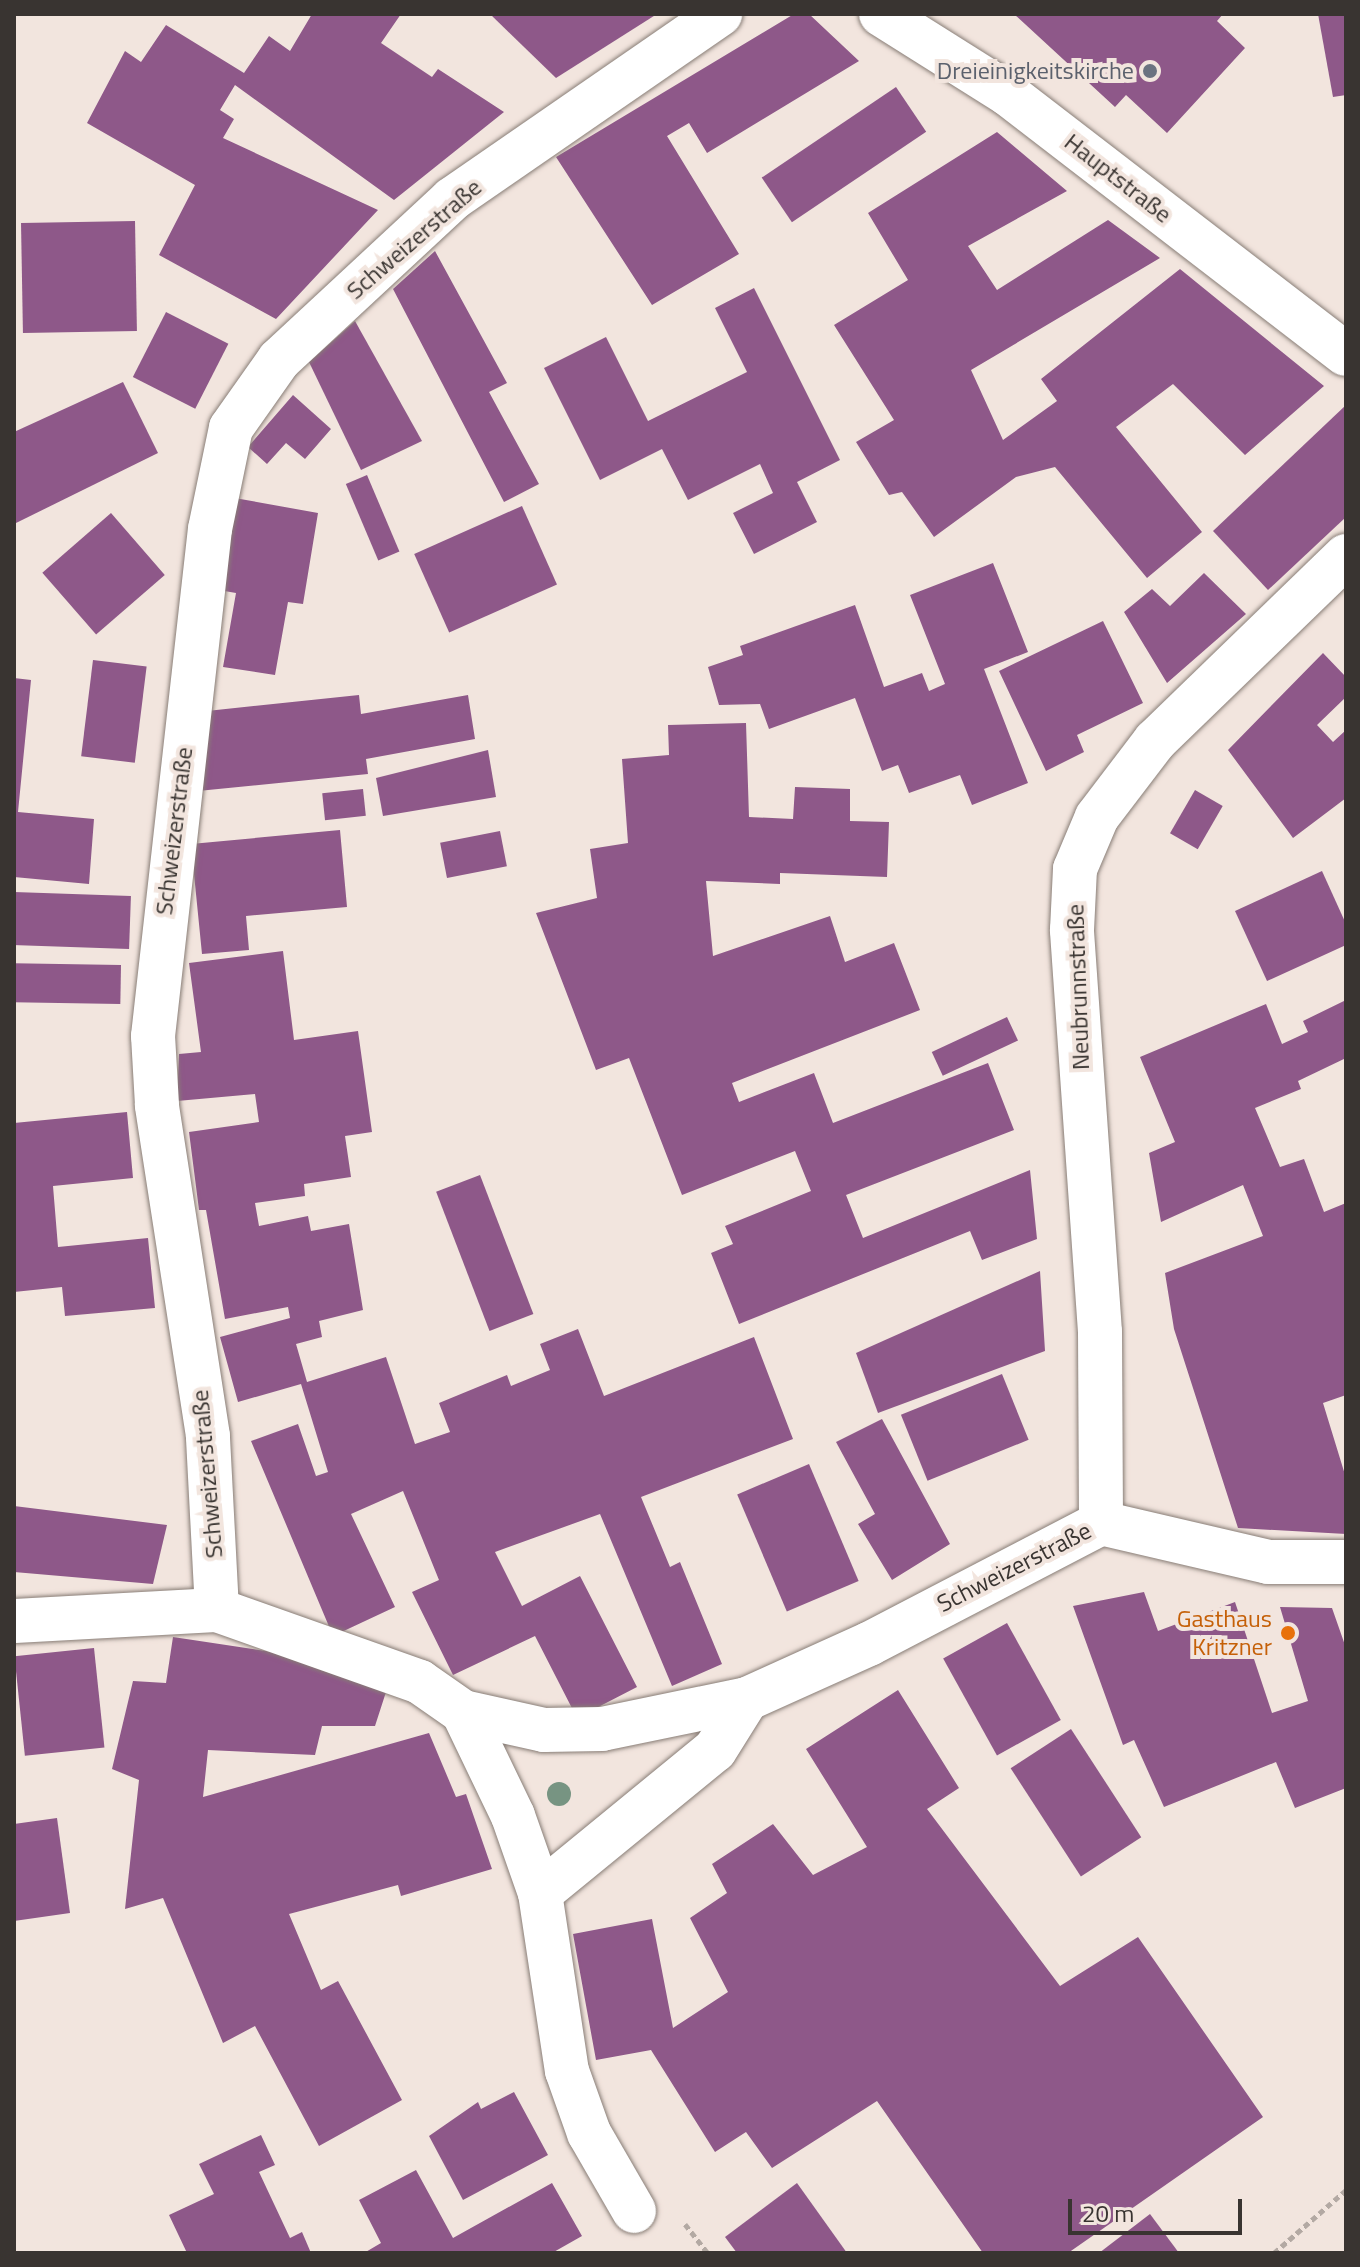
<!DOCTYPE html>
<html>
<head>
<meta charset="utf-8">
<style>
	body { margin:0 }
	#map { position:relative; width:1360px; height:2267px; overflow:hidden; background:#f2e5de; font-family:"Titillium Web",sans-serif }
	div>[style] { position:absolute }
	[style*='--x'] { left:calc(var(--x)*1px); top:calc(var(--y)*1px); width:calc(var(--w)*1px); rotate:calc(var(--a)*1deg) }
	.building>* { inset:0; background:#8e5889; transform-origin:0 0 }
	.path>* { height:5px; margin-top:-2.5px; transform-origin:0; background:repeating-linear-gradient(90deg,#b3a9a3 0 6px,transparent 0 10px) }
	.roads { filter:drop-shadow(0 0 2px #887d76) drop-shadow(0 0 2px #887d76) }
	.minor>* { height:44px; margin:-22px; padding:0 22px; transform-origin:22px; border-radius:22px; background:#fff }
	.trees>* { width:24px; height:24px; margin:-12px; border-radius:50%; background:#779482 }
	.dots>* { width:22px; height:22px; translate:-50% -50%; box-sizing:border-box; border:4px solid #f2e5de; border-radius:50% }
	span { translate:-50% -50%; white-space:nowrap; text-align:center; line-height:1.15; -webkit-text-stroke:8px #f2e5de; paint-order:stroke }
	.worship-label { font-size:24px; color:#5b616d }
	.right { translate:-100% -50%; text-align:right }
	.street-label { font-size:24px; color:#393431 }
	.food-label { font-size:24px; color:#c56008 }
	.frame { position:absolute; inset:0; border:16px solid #393431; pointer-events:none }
	.scale { position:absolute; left:1068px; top:2199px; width:174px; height:36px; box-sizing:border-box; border:4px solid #393431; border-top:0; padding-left:10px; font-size:24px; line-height:28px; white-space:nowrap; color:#393431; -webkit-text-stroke:6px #f2e5de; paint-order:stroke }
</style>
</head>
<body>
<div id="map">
	<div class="building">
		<div style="clip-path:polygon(312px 14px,401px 14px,381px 43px,432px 77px,438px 69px,504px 112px,394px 200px,235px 85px,220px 110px,234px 119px,223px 138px,378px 210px,276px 319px,159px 255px,195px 185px,87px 123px,125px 51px,141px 62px,166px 25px,244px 73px,269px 36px,290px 51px)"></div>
		<div style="clip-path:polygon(490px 14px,657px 14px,556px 78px)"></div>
		<div style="clip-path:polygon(794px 14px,809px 14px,859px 61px,707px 153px,689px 123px,667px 136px,739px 254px,652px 305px,556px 157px)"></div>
		<div style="clip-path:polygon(1014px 14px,1223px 14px,1217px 21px,1245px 48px,1167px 133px,1126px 95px,1115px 107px)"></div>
		<div style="clip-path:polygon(1318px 14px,1346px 14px,1346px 95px,1333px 97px)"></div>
		<div style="left:896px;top:87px;width:54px;height:162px;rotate:56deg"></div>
		<div style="clip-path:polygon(997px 132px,1067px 191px,968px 246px,997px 290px,1108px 220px,1160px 258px,971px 370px,1003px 440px,1057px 401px,1041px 379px,1180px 269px,1324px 386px,1245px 455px,1173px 384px,1116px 427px,1202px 532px,1147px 578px,1055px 467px,1016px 477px,934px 537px,902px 492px,889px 495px,856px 442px,894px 420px,834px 325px,908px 280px,868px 213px)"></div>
		<div style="left:135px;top:221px;width:110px;height:114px;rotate:89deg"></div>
		<div style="clip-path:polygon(435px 251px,507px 383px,489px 392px,539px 484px,504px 502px,393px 289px)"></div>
		<div style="clip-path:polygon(754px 288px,840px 460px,797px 482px,817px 522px,754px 554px,733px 513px,773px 493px,760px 464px,688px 500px,662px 449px,600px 480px,544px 368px,606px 337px,648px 421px,747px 372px,715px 308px)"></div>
		<div style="left:166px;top:312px;width:70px;height:73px;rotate:27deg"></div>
		<div style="clip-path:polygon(355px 321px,422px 441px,361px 470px,309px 362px)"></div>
		<div style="clip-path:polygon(123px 382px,158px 453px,14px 524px,14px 432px)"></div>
		<div style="clip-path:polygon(293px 395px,331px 429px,305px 459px,286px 443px,267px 464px,248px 447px)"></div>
		<div style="clip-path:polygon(1346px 405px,1346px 517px,1268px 590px,1213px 531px)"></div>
		<div style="left:367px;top:475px;width:83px;height:23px;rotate:67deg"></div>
		<div style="clip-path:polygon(229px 497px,318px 513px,303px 604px,288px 602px,275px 675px,223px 667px,236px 593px,213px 589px)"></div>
		<div style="left:522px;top:506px;width:86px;height:118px;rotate:66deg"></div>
		<div style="left:111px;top:513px;width:82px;height:91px;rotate:49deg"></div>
		<div style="clip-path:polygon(993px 563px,1028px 652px,984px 669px,1028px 783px,972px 805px,960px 775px,909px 793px,898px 765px,882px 771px,855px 698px,769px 729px,760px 704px,719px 705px,708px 667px,743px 655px,740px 646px,855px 605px,884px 687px,922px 673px,929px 691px,945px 684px,910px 595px)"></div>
		<div style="clip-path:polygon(1204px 573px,1246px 614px,1167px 683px,1124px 612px,1152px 589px,1170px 606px)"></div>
		<div style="clip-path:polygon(1103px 621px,1143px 703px,1077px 735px,1084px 752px,1046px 771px,999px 671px)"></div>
		<div style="clip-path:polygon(1323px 653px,1346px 677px,1346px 697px,1317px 725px,1333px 742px,1346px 730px,1346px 798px,1293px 838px,1228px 750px)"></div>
		<div style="left:93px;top:660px;width:54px;height:97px;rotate:7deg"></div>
		<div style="clip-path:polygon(14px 678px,31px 680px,18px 812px,94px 819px,89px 884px,14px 877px)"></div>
		<div style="clip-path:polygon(359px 695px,361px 714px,468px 695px,475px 739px,366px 759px,368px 774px,198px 791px,207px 711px)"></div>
		<div style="clip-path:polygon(746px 723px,749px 817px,793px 819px,795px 787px,850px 789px,850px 821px,889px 822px,887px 877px,780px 873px,780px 884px,706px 881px,713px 956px,830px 916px,845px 962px,894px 943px,920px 1010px,732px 1083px,739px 1102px,814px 1073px,833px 1123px,988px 1063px,1014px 1130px,846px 1195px,863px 1238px,1030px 1170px,1037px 1239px,982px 1260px,970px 1231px,739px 1324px,711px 1253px,733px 1244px,725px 1226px,811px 1191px,795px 1151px,682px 1195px,629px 1058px,596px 1070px,536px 913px,597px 898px,590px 849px,628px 843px,622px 759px,669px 755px,668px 725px)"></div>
		<div style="clip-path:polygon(488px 750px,496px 797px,383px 816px,376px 778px)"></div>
		<div style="left:363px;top:789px;width:27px;height:41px;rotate:84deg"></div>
		<div style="left:1195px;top:790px;width:32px;height:50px;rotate:30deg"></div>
		<div style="clip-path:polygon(340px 830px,347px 907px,246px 916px,249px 950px,202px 954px,191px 844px)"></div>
		<div style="left:500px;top:831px;width:36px;height:61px;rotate:79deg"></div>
		<div style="clip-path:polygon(1322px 871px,1346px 924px,1346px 945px,1267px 981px,1235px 911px)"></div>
		<div style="left:14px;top:892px;width:117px;height:53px;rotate:2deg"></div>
		<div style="clip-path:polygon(283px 951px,294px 1040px,358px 1031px,372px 1132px,345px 1136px,351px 1177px,304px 1184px,305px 1196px,255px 1203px,259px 1226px,308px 1216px,311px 1231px,349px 1224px,363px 1310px,319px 1321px,322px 1337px,296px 1344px,307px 1382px,386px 1357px,415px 1444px,450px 1432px,439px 1403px,507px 1375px,511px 1386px,550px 1370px,540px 1344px,578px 1329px,604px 1396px,754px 1337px,793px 1439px,641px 1497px,670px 1567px,680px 1562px,722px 1664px,672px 1686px,600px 1514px,495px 1552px,522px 1606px,580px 1576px,637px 1687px,577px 1718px,535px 1636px,453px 1675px,412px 1592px,439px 1580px,403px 1491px,351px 1514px,395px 1607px,333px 1636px,251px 1441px,298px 1424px,316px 1476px,328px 1472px,301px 1384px,238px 1402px,220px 1337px,290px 1318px,288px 1307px,225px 1319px,206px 1210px,199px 1210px,189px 1132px,259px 1122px,255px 1094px,177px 1101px,179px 1054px,201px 1052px,189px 963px)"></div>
		<div style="left:121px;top:965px;width:39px;height:107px;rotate:91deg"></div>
		<div style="clip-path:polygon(1346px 1000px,1346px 1058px,1298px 1081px,1301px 1089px,1255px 1108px,1280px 1167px,1304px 1159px,1324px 1212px,1346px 1203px,1346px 1395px,1323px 1403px,1346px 1478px,1346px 1534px,1238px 1528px,1174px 1329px,1165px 1273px,1263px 1236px,1243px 1185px,1161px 1222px,1149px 1153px,1175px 1142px,1140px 1057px,1266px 1004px,1282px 1044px,1308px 1032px,1303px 1021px)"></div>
		<div style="left:1007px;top:1017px;width:26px;height:83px;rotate:65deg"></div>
		<div style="clip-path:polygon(127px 1112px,133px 1178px,53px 1186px,58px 1247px,148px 1238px,155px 1308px,65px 1316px,62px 1287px,14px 1292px,14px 1123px)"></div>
		<div style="left:480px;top:1175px;width:149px;height:47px;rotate:69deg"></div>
		<div style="clip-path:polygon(1040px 1271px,1045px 1351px,878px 1413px,856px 1353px)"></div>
		<div style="left:1002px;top:1374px;width:71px;height:109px;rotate:68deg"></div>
		<div style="clip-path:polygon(882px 1419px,950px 1544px,892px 1580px,858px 1524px,875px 1514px,836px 1442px)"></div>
		<div style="left:809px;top:1464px;width:127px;height:78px;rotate:67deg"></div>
		<div style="clip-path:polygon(14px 1506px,167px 1525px,153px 1584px,14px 1572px)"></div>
		<div style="clip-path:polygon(1144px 1592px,1158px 1631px,1235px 1602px,1272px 1713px,1308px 1701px,1280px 1607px,1332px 1608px,1346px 1648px,1346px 1788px,1295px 1808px,1276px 1762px,1164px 1807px,1134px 1740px,1123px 1745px,1073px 1606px)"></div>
		<div style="left:1007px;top:1623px;width:111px;height:73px;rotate:61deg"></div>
		<div style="clip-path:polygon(173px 1637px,279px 1653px,386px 1692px,375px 1726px,322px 1726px,315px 1755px,208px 1750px,203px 1797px,429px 1733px,456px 1797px,466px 1794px,492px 1869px,401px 1896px,398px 1885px,289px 1914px,321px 1990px,338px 1981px,402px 2100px,319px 2146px,255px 2026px,223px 2043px,163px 1898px,125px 1909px,139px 1780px,112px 1769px,133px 1681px,166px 1683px)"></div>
		<div style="left:94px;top:1648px;width:100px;height:80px;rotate:84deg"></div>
		<div style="clip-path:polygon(898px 1690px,959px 1788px,927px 1809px,1060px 1986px,1138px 1937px,1263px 2117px,1068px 2253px,983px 2253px,877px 2101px,772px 2168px,746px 2132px,715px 2152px,651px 2050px,596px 2060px,573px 1934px,652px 1919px,673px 2028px,728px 1992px,690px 1918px,727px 1893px,712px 1864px,773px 1824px,813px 1875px,867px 1847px,806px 1749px)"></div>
		<div style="left:1071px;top:1729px;width:129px;height:72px;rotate:57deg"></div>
		<div style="clip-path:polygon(57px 1818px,70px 1913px,14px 1921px,14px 1824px)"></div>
		<div style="clip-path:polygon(514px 2092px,548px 2155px,463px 2200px,429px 2136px,478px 2102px,481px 2109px)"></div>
		<div style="clip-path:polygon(261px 2135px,275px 2165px,259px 2172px,290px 2238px,302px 2232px,311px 2253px,187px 2253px,169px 2215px,214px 2194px,199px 2164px)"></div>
		<div style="clip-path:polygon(416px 2170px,453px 2238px,552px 2183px,582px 2236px,552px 2253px,364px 2253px,381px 2243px,359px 2200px)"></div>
		<div style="clip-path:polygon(797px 2183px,847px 2253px,737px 2253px,725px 2237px)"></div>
		<div style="clip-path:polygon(1150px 2214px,1179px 2253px,1099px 2253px)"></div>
	</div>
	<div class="path">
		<div style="--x:685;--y:2224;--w:37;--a:52"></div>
		<div style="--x:1274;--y:2253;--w:96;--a:-41.2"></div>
	</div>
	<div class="roads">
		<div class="minor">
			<div style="--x:881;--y:14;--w:150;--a:32.2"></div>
			<div style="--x:1008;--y:94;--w:426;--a:37.6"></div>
			<div style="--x:1101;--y:1523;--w:191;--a:-90.3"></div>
			<div style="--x:1100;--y:1332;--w:403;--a:-94"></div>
			<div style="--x:1072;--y:930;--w:61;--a:-87.2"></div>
			<div style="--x:1075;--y:869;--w:56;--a:-67.1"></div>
			<div style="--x:1097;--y:817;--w:96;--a:-52.7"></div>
			<div style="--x:1155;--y:741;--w:266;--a:-44.1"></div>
			<div style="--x:217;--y:1610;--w:174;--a:-93"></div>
			<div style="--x:208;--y:1436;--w:335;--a:-98.8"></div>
			<div style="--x:157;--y:1105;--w:69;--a:-93.3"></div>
			<div style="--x:153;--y:1036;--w:510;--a:-83.59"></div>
			<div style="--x:210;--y:529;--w:103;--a:-78.3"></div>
			<div style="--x:231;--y:428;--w:83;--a:-54.8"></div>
			<div style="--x:279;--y:360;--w:236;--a:-42.9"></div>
			<div style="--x:452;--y:199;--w:326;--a:-34.6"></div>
			<div style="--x:14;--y:1621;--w:203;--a:-3.1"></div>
			<div style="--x:217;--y:1610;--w:215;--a:19.5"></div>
			<div style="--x:420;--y:1682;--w:52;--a:34.9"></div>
			<div style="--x:463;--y:1712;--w:83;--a:12.5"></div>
			<div style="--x:544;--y:1730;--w:58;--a:-1"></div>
			<div style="--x:602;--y:1729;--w:148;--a:-11.7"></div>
			<div style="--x:747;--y:1699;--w:134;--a:-24.3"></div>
			<div style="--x:869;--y:1644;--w:262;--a:-27.5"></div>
			<div style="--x:1101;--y:1523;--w:171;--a:13.1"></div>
			<div style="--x:1268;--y:1562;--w:78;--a:0"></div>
			<div style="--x:463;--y:1712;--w:115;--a:64.3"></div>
			<div style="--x:513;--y:1816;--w:82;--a:70.7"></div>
			<div style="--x:540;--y:1893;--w:180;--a:81.4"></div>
			<div style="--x:567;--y:2071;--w:66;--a:70.5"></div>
			<div style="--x:589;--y:2133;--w:90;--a:60"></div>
			<div style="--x:540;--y:1893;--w:226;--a:-39.3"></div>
			<div style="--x:715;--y:1750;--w:60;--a:-57.9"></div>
		</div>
	</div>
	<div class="trees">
		<div style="left:559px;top:1794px"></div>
	</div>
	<div class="dots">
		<div style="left:1150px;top:71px;background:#6b7280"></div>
		<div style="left:1288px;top:1633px;background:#e8710a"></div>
	</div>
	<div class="worship-label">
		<span class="right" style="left:1134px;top:71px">Dreieinigkeitskirche</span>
	</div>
	<div class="street-label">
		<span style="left:1118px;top:178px;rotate:38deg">Hauptstraße</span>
		<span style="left:414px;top:239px;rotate:-41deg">Schweizerstraße</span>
		<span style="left:174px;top:831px;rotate:-83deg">Schweizerstraße</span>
		<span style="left:1078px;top:987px;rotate:-92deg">Neubrunnstraße</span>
		<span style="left:207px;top:1474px;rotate:-95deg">Schweizerstraße</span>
		<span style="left:1014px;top:1567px;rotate:-27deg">Schweizerstraße</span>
	</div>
	<div class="food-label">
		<span class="right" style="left:1272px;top:1633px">Gasthaus<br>Kritzner</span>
	</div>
	<div class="frame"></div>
	<div class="scale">20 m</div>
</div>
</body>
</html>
